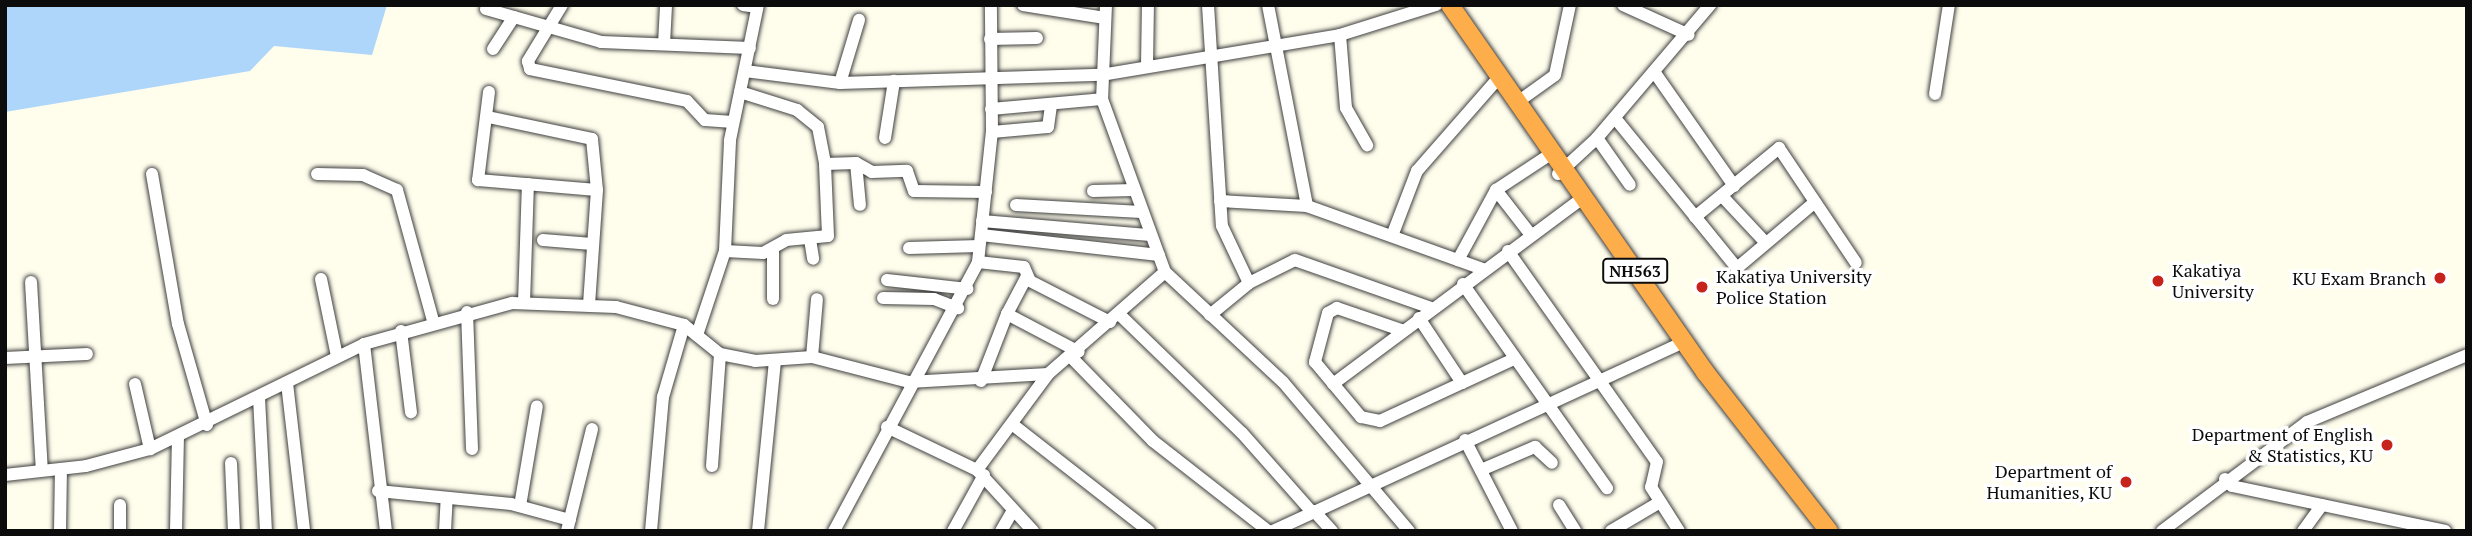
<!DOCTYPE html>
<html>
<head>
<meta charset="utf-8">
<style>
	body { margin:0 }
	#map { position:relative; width:2472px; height:536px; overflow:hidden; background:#fffdec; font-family:"PT Serif",serif }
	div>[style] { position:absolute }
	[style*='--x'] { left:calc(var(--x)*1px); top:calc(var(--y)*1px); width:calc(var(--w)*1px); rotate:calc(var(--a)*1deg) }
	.water>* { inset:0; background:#add6fa }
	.roads { filter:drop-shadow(0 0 2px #3f3f3f) drop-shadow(0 0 2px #3f3f3f) }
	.minor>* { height:12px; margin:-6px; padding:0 6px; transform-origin:6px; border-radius:6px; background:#fff }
	.highway>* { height:18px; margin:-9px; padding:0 9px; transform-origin:9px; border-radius:9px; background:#fead4b }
	.dots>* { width:19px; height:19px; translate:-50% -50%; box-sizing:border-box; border:4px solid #fff; border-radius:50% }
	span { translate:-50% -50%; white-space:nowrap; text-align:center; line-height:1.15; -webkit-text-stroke:7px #fff; paint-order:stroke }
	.shield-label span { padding:2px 5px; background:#fff; border:2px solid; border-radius:5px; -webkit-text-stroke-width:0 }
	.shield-label { font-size:16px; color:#0c0c0c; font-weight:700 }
	.poi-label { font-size:18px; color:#0c0c0c }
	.left { translate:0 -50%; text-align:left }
	.right { translate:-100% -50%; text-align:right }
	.frame { position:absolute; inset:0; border:7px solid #0c0c0c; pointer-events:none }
</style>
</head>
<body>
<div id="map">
	<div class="water">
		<div style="clip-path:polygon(5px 5px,387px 5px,372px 55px,274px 46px,250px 71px,5px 112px)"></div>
	</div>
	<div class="roads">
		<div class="minor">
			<div style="--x:562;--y:5;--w:66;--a:121.3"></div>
			<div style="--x:528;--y:61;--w:8;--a:76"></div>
			<div style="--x:530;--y:69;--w:160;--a:11.5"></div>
			<div style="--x:687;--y:101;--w:26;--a:47"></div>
			<div style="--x:705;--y:120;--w:28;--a:4"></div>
			<div style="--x:743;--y:5;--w:14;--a:8"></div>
			<div style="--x:1023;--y:5;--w:83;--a:9"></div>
			<div style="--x:1106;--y:5;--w:94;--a:92.4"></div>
			<div style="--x:1102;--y:99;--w:184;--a:70"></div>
			<div style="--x:1208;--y:5;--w:221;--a:86.4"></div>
			<div style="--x:1222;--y:226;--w:63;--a:64.7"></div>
			<div style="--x:1268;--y:5;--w:205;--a:79"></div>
			<div style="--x:1623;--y:5;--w:72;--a:24.4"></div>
			<div style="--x:486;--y:9;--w:120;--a:16"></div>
			<div style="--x:601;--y:42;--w:149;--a:2.3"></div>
			<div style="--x:1340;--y:35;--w:73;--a:85.3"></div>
			<div style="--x:1346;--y:108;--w:43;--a:60.4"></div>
			<div style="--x:990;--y:39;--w:47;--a:-1.2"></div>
			<div style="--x:664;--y:44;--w:39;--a:-87"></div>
			<div style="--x:493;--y:49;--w:38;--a:-57"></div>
			<div style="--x:1147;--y:66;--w:61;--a:-89.1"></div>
			<div style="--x:745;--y:71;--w:96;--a:7.2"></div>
			<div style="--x:840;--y:83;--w:261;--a:-1.8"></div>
			<div style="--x:1101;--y:75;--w:242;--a:-9.5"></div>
			<div style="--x:1340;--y:35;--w:101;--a:-17.4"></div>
			<div style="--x:1655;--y:73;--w:138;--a:55"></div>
			<div style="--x:840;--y:83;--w:66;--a:-73.2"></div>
			<div style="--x:489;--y:92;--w:89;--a:97.1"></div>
			<div style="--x:478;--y:180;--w:119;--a:4.8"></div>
			<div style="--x:740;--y:92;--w:60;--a:17.5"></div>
			<div style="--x:797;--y:110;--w:27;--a:39"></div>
			<div style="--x:818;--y:127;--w:38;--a:79"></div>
			<div style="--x:825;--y:164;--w:31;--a:-2"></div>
			<div style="--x:856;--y:163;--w:42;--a:84.6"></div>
			<div style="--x:1935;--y:94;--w:90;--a:-81.1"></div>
			<div style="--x:1519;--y:101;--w:44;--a:-35.8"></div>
			<div style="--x:1555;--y:75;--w:72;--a:-77.9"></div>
			<div style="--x:991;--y:109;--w:111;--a:-5.1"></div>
			<div style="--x:488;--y:117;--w:106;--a:11.9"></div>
			<div style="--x:592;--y:139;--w:51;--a:84.4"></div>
			<div style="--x:597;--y:190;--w:114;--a:94"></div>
			<div style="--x:1615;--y:118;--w:193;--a:50.9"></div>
			<div style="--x:1737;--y:268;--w:102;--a:-40.2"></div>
			<div style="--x:992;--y:132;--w:56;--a:-5.1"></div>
			<div style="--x:1048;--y:127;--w:22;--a:-82"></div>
			<div style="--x:885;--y:138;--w:58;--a:-81"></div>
			<div style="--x:1597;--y:138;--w:57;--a:54.9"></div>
			<div style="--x:856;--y:163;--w:18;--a:29"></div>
			<div style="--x:872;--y:172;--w:35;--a:-2"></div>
			<div style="--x:907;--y:171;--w:21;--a:71"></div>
			<div style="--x:914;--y:191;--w:72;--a:0.8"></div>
			<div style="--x:152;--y:174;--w:152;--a:80.2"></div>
			<div style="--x:178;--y:324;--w:105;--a:74"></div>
			<div style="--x:317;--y:174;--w:46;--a:1.2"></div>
			<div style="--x:363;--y:175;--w:37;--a:24"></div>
			<div style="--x:397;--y:190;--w:136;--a:74.6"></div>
			<div style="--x:1558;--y:174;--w:53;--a:-42.7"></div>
			<div style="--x:1597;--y:138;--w:175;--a:-49.6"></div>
			<div style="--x:1093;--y:191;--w:41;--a:-1.4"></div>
			<div style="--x:1722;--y:196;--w:64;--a:46.9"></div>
			<div style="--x:1220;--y:201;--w:87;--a:3.3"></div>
			<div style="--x:1307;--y:206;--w:187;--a:19.7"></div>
			<div style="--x:1016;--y:205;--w:125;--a:3.2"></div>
			<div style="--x:1695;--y:217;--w:109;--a:-39.4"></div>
			<div style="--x:1779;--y:148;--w:138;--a:56.2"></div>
			<div style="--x:982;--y:221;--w:169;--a:4.8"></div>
			<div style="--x:981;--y:235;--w:179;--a:6.4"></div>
			<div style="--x:1531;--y:235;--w:57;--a:-127.9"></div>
			<div style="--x:1496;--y:190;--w:60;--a:-33.4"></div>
			<div style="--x:1392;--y:236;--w:70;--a:-69"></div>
			<div style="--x:1417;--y:171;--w:117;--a:-48.8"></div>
			<div style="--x:810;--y:239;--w:20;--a:81"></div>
			<div style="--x:543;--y:240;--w:49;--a:4.7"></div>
			<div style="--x:909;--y:248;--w:70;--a:-1.6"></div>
			<div style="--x:725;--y:251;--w:38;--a:3"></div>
			<div style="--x:763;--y:253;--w:26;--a:-29"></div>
			<div style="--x:786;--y:240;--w:42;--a:-5.4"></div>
			<div style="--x:828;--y:236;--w:72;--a:-92.4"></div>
			<div style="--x:773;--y:251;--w:48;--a:90"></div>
			<div style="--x:1508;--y:251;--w:258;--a:54.8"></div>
			<div style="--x:1657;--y:462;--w:26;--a:103"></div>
			<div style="--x:1651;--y:487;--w:52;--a:57.5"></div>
			<div style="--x:1458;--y:260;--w:80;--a:-61.5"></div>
			<div style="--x:978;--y:262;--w:46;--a:6.2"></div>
			<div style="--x:1024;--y:267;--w:15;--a:67"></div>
			<div style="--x:1030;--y:281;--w:90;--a:27.1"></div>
			<div style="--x:321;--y:279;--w:79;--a:78.3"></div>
			<div style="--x:887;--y:280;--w:81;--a:6.3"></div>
			<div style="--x:31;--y:282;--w:188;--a:86.7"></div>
			<div style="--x:1463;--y:284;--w:250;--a:54.8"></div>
			<div style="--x:883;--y:298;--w:51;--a:1.1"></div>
			<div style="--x:934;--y:299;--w:26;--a:21"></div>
			<div style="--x:524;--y:303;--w:119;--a:-88.1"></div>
			<div style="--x:467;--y:312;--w:137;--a:87.9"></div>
			<div style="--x:1007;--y:314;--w:43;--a:-62.2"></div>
			<div style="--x:1119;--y:314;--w:171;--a:44.1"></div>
			<div style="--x:1242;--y:433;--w:106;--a:48.5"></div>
			<div style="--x:1210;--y:315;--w:50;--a:-39.4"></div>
			<div style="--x:1249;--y:283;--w:51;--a:-26.6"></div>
			<div style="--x:1295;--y:260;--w:144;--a:19.4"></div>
			<div style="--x:1419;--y:318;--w:78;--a:56.5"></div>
			<div style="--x:1462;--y:383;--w:57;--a:-24.8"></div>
			<div style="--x:1401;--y:330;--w:68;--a:-161"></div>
			<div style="--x:1337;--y:308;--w:10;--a:151"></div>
			<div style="--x:1328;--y:313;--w:51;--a:104.9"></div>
			<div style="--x:1315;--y:362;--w:72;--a:50.1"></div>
			<div style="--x:1361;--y:417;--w:19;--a:12"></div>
			<div style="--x:1380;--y:421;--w:90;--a:-24.9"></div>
			<div style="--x:401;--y:331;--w:82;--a:83"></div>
			<div style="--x:697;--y:335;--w:89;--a:-71.6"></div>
			<div style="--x:725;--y:251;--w:111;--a:-87.4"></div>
			<div style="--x:730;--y:140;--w:138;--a:-78.3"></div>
			<div style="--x:364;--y:344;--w:188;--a:83.3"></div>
			<div style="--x:812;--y:357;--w:58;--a:-85.1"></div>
			<div style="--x:5;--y:358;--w:82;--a:-2.8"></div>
			<div style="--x:1072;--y:358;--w:116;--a:45.7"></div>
			<div style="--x:1153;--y:441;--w:146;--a:38"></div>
			<div style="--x:981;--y:381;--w:72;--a:-68.8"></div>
			<div style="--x:1007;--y:314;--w:81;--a:27.8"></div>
			<div style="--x:287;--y:383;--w:149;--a:83.4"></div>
			<div style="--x:135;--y:384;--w:67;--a:77"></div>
			<div style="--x:1333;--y:384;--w:304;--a:-36.7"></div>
			<div style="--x:259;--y:398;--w:133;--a:87"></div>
			<div style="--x:1012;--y:424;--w:174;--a:38"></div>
			<div style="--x:887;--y:427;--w:100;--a:25.5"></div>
			<div style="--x:977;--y:470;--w:83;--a:47.4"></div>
			<div style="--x:1465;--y:440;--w:102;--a:62.7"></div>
			<div style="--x:231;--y:463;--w:68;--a:87.5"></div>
			<div style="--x:712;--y:466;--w:112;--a:-85.9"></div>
			<div style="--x:977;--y:470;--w:119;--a:-53.5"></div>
			<div style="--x:1048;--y:374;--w:155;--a:-41.1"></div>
			<div style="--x:1165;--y:272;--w:161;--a:43"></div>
			<div style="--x:1283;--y:382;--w:195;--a:49.8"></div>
			<div style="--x:1481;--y:470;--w:59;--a:-23.1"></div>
			<div style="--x:1535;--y:447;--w:23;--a:43"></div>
			<div style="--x:5;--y:475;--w:81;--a:-6.3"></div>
			<div style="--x:86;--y:466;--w:66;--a:-14.9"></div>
			<div style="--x:150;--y:449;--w:238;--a:-26.1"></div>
			<div style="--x:364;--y:344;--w:154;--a:-15.5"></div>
			<div style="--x:512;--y:303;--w:104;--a:2.2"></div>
			<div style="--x:616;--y:307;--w:70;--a:14.8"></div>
			<div style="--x:684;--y:325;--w:46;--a:38.9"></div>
			<div style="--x:720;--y:354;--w:36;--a:11"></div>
			<div style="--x:755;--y:361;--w:57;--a:-4"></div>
			<div style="--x:812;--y:357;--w:100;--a:14.5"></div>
			<div style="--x:909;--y:382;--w:139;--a:-3.3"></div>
			<div style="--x:2225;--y:479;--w:10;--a:45"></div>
			<div style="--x:2232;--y:486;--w:218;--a:11.9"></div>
			<div style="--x:378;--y:491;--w:134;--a:5.6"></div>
			<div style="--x:511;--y:504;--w:61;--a:15.2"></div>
			<div style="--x:1559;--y:505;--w:31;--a:58"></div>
			<div style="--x:520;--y:506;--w:101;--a:-80.4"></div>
			<div style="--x:1314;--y:511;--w:27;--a:48"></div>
			<div style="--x:60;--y:531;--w:62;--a:-89.1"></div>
			<div style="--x:120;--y:531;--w:26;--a:-90"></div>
			<div style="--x:176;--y:531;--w:93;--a:-88.8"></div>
			<div style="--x:445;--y:531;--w:33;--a:-87"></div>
			<div style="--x:567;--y:531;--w:105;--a:-76.2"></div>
			<div style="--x:651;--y:531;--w:135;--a:-84.9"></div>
			<div style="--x:663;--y:397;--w:75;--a:-73.7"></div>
			<div style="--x:758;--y:531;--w:171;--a:-84.3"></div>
			<div style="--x:834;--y:531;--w:305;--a:-61.8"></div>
			<div style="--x:978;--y:262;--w:131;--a:-83.9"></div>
			<div style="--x:992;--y:132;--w:127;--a:-90.5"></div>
			<div style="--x:953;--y:531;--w:64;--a:-61"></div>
			<div style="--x:1001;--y:531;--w:22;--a:-60"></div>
			<div style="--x:1273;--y:531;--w:443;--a:-24.7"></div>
			<div style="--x:1611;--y:531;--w:57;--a:-30.6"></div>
			<div style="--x:2162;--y:531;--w:181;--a:-36.9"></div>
			<div style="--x:2307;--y:422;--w:173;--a:-22.7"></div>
			<div style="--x:2303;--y:531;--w:32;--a:-54"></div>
		</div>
		<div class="highway">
			<div style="--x:1450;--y:5;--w:447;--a:55.2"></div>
			<div style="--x:1705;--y:372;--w:202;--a:52.1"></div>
		</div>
	</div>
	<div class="dots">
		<div style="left:2440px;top:278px;background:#c5231c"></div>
		<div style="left:2158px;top:281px;background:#c5231c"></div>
		<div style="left:1702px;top:287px;background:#c5231c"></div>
		<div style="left:2387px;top:445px;background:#c5231c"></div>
		<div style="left:2126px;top:482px;background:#c5231c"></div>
	</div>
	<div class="shield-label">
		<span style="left:1635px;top:271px">NH563</span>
	</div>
	<div class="poi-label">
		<span class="left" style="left:2172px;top:281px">Kakatiya<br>University</span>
		<span class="left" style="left:1716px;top:287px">Kakatiya University<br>Police Station</span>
		<span class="right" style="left:2426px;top:278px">KU Exam Branch</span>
		<span class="right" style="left:2373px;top:445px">Department of English<br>&amp; Statistics, KU</span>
		<span class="right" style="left:2112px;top:482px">Department of<br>Humanities, KU</span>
	</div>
	<div class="frame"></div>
</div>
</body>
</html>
